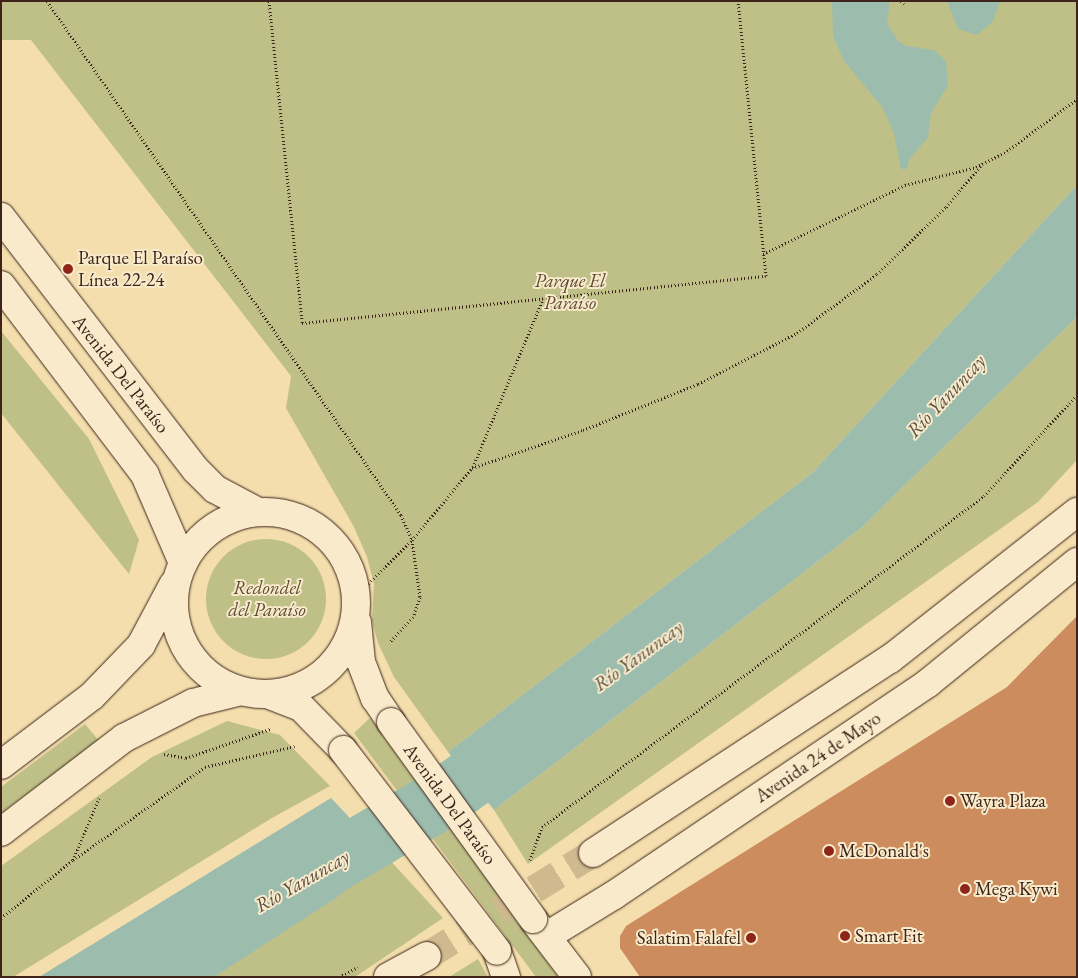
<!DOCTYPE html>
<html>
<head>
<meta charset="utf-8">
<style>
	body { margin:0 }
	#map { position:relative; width:1078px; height:978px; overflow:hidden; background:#f4dead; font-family:"EB Garamond",serif }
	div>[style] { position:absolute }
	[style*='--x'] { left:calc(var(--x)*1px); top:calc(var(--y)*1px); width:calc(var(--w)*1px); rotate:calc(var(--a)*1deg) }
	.green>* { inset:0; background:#bec088 }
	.round { border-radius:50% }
	.water>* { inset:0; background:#9cbcad }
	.river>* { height:60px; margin:-30px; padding:0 30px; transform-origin:30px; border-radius:30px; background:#9cbcad }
	.building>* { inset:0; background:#cc8c5d }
	.secondary-tunnel>* { height:28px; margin-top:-14px; transform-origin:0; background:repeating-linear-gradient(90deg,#cfb98f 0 28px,transparent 0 42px) }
	.path>* { height:3px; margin-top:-1.5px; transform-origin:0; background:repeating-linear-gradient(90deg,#3d2319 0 1px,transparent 0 3.5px) }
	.roads { filter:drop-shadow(0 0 1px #3d2319) drop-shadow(0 0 1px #3d2319) }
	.secondary>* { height:28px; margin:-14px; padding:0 14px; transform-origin:14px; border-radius:14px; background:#f8eaca }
	.secondary>.ring { margin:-14px; padding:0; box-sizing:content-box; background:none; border:28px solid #f8eaca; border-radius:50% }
	.bridges { filter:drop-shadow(0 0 1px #3d2319) drop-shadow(0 0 1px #3d2319) }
	.secondary-bridge>* { height:28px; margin:-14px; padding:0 14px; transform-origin:14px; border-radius:14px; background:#f8eaca }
	.dots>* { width:14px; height:14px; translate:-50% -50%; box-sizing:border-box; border:2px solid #f8eaca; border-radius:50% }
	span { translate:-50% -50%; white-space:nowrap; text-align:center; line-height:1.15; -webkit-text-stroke:4px #f8eaca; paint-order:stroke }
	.poi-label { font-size:19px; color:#3d2319 }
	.left { translate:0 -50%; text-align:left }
	.right { translate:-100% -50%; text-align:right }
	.park-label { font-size:19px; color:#5d4a35; font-style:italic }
	.street-label { font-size:19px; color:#3d2319 }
	.water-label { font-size:20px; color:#5a5145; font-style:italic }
	.frame { position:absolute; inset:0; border:2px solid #3d2319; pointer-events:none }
</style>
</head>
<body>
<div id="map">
	<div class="green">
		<div style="clip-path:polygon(1px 1px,1077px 1px,1077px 185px,812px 473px,448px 752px,394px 677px,378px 643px,372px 621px,374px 584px,367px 557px,354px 527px,286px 408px,291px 376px,31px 40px,1px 40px)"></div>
		<div style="clip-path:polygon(1077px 317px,1077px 460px,1038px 502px,528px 864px,494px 810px,860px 529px)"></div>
		<div style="clip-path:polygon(1px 331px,89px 439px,139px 540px,129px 574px,1px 413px)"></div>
		<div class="round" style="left:206px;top:539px;width:120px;height:120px"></div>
		<div style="clip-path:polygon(370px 718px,558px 977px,536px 977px,354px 733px)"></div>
		<div style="clip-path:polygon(227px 721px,280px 735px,330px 786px,272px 818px,13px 977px,1px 977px,1px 866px,152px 757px)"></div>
		<div style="clip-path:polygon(85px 724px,99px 741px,1px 813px,1px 787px)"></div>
		<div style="clip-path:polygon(387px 857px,443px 918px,355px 977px,212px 977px)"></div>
		<div style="clip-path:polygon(478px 959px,488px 977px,449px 977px)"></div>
	</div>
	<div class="water">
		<div style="clip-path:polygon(832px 1px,890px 1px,887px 23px,898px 41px,906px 46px,934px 50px,946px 61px,948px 85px,931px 113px,928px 137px,909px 160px,907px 169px,901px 169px,894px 134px,883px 108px,844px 61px,833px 36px)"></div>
		<div style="clip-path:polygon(947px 1px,1000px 1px,993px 21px,977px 35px,958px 29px)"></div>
		<div style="clip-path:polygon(1077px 185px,1077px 317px,860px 529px,494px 810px,448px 752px,812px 473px)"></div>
		<div style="clip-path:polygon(331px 798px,387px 857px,336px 898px,214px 977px,39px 977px)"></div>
	</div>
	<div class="river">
		<div style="--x:300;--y:882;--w:168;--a:-30.4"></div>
		<div style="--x:445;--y:797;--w:112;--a:-36"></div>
	</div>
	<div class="building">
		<div style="clip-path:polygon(1077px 616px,1077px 977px,640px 977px,620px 948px,620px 936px,626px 926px,1007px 687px)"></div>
	</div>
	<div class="secondary-tunnel">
		<div style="--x:427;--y:956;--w:195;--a:-31.8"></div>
	</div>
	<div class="path">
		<div style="--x:47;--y:1;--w:624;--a:55.44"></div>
		<div style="--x:401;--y:515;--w:27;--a:66"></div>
		<div style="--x:412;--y:540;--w:58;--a:82"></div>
		<div style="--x:420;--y:597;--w:21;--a:109"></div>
		<div style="--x:413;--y:617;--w:34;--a:133"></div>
		<div style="--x:269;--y:1;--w:324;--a:84.1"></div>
		<div style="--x:302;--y:323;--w:466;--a:-5.8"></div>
		<div style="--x:766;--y:276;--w:276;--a:-95.8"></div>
		<div style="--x:901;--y:1;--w:4;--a:45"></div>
		<div style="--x:763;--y:254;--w:158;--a:-25.9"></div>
		<div style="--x:905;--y:185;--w:73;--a:-14.2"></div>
		<div style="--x:976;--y:167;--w:35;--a:-27"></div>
		<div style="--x:1007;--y:151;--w:87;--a:-36.6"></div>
		<div style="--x:473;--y:467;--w:182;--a:-67.4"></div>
		<div style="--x:361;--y:591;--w:72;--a:-45"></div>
		<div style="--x:412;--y:540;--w:94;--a:-50.2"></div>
		<div style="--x:472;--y:468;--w:117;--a:-18.9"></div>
		<div style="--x:583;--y:430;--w:124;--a:-21.8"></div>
		<div style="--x:698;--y:384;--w:111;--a:-27.3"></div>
		<div style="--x:797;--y:333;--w:99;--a:-36.4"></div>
		<div style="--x:877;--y:274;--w:96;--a:-44.2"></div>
		<div style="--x:946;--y:207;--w:57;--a:-49.9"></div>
		<div style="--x:164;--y:754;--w:22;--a:10"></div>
		<div style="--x:186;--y:758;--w:89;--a:-19"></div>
		<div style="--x:73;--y:860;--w:161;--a:-35.2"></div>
		<div style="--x:205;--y:767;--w:92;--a:-13.1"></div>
		<div style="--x:530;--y:860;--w:35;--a:-70"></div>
		<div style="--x:542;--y:827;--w:552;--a:-36.83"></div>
		<div style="--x:984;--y:496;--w:137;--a:-47.4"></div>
		<div style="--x:1;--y:918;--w:92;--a:-38.9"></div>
		<div style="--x:73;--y:860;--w:67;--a:-67.2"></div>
		<div style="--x:339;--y:977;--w:21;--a:-28"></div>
	</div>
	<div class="roads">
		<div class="secondary">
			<div style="--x:1;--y:217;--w:319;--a:52.4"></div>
			<div style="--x:196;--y:470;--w:27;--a:45"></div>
			<div style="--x:215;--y:489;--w:49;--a:28.1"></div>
			<div style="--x:1;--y:285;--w:238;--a:52.8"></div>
			<div style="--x:145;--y:475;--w:96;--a:66.6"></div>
			<div class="ring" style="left:174px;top:512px;width:154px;height:154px"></div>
			<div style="--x:357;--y:622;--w:40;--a:84.3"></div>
			<div style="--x:361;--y:662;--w:39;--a:69"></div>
			<div style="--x:375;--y:698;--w:29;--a:56"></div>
			<div style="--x:267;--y:694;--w:36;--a:21"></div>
			<div style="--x:301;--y:707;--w:60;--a:45.7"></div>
			<div style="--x:1;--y:765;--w:114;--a:-37.2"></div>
			<div style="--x:92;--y:696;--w:71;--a:-46.1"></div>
			<div style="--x:141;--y:645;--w:68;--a:-61.9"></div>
			<div style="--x:1;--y:832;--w:155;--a:-37.4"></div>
			<div style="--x:124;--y:738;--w:77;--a:-26.9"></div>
			<div style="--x:193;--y:703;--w:49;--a:-14"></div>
			<div style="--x:593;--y:853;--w:355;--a:-33.2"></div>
			<div style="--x:890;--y:659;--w:238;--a:-38.2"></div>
			<div style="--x:535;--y:922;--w:69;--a:52.6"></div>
			<div style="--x:547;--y:936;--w:79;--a:-31.5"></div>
			<div style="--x:614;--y:895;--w:379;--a:-34"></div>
			<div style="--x:928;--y:683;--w:192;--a:-39.1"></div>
			<div style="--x:497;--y:951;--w:28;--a:71"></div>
			<div style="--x:388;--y:977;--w:44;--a:-28.3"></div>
		</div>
	</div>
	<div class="bridges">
		<div class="secondary-bridge">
			<div style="--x:391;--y:722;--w:243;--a:54.2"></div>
			<div style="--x:343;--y:750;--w:253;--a:52.5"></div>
		</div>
	</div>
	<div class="dots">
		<div style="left:68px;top:269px;background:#8f2418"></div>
		<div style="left:950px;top:801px;background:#8f2418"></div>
		<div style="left:829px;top:851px;background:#8f2418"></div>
		<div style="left:965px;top:889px;background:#8f2418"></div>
		<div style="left:845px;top:936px;background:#8f2418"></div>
		<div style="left:751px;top:938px;background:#8f2418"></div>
	</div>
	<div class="poi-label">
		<span class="left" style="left:78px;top:269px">Parque El Paraíso<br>Línea 22-24</span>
		<span class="left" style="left:960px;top:801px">Wayra Plaza</span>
		<span class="left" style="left:839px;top:851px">McDonald's</span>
		<span class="left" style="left:975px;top:889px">Mega Kywi</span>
		<span class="left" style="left:855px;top:936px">Smart Fit</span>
		<span class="right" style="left:741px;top:938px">Salatim Falafel</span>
	</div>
	<div class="park-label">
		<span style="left:570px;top:292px">Parque El<br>Paraíso</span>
		<span style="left:267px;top:599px">Redondel<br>del Paraíso</span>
	</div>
	<div class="street-label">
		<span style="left:121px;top:374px;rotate:52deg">Avenida Del Paraíso</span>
		<span style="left:818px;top:757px;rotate:-34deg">Avenida 24 de Mayo</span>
		<span style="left:450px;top:804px;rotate:54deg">Avenida Del Paraíso</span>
	</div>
	<div class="water-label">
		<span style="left:946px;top:396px;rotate:-47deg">Río Yanuncay</span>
		<span style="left:638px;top:656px;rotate:-36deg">Río Yanuncay</span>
		<span style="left:302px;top:881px;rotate:-30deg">Río Yanuncay</span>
	</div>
	<div class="frame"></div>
</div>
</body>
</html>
